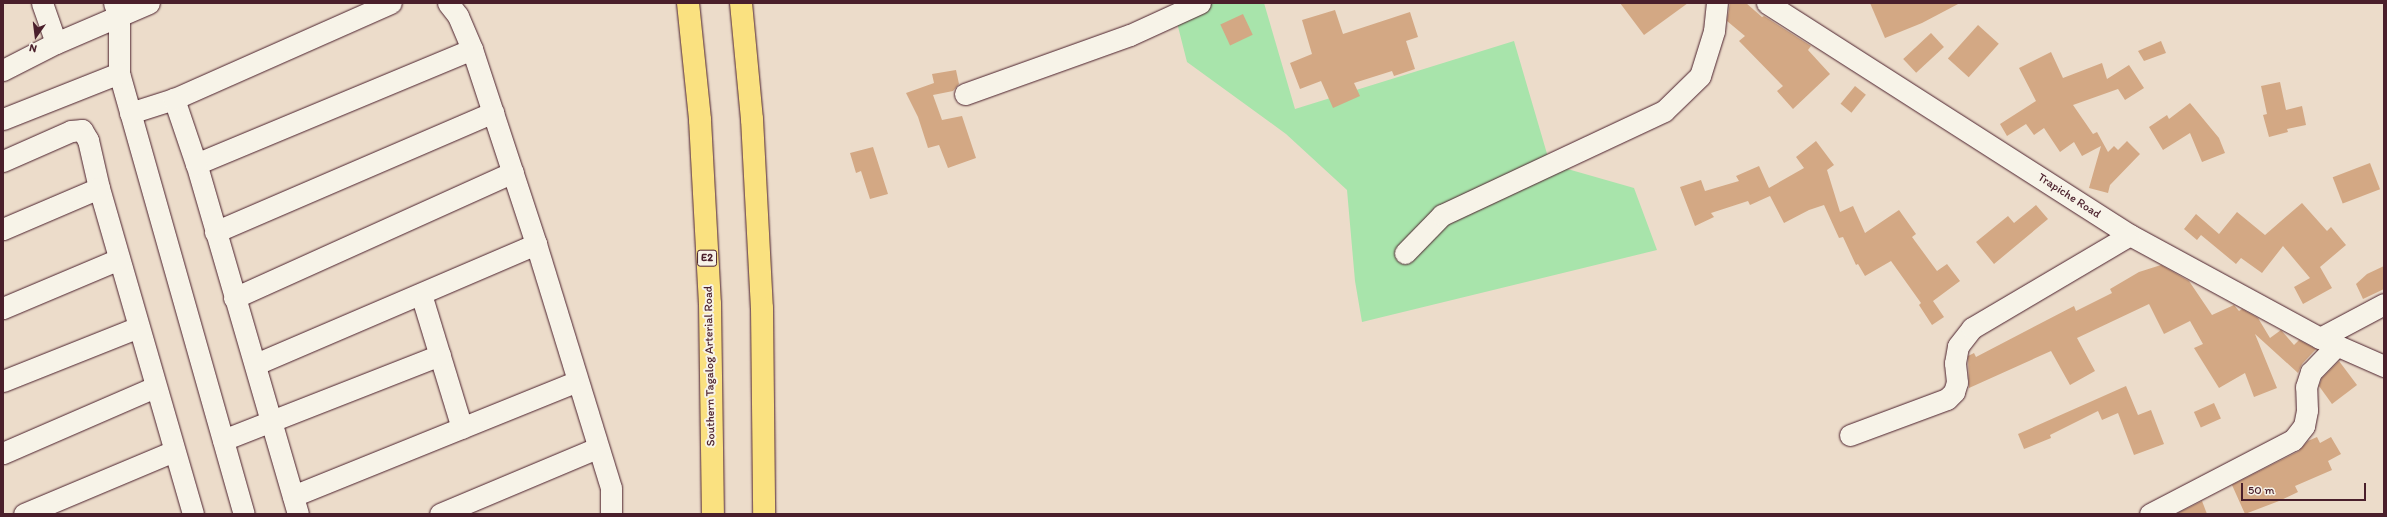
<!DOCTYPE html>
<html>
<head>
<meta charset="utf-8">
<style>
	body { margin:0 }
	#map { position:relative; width:2387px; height:517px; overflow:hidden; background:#ecdcca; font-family:Itim,sans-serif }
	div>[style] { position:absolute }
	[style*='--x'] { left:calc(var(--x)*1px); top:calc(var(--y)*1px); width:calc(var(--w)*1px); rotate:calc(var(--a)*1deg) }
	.green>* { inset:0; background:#a8e4ab }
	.building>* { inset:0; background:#d3a884; transform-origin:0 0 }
	.roads { filter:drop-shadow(0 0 1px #4a1f2b) drop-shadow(0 0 1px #4a1f2b) }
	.minor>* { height:21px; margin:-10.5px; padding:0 10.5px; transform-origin:10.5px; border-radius:10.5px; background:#f7f3e8 }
	.highway>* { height:22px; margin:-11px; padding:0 11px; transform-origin:11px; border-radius:11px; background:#fae180 }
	span { translate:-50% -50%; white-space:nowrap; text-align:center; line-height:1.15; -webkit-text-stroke:4px #f7f3e8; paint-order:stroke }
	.shield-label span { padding:1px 3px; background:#f7f3e8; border:1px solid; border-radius:3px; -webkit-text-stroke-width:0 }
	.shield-label { font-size:11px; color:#4a1f2b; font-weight:700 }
	.street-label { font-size:12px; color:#4a1f2b }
	.frame { position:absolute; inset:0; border:4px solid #4a1f2b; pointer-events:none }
	.north { position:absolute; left:16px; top:16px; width:40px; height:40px; -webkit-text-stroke:3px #f7f3e8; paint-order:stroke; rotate:194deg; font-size:11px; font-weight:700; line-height:16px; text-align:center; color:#4a1f2b }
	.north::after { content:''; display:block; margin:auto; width:14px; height:18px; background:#4a1f2b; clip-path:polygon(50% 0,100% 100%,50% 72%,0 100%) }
	.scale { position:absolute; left:2241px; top:483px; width:125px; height:18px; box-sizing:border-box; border:2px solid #4a1f2b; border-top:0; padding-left:5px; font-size:12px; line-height:14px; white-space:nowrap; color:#4a1f2b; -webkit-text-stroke:3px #f7f3e8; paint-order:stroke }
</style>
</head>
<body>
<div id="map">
	<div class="green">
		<div style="clip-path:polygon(1172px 3px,1264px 3px,1295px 109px,1514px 41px,1550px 164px,1634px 188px,1657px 250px,1362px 322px,1355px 281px,1347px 190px,1286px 134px,1187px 62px)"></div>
	</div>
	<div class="building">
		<div style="clip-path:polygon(1620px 3px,1688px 3px,1644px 35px)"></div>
		<div style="clip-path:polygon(1730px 3px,1746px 3px,1762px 17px,1764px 16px,1811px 46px,1808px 50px,1830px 74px,1793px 109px,1777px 91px,1783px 86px,1739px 41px,1745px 36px,1727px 21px)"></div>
		<div style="clip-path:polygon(1870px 3px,1960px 3px,1922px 23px,1885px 38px)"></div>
		<div style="clip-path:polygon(1335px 10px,1343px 34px,1410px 12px,1418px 37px,1406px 41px,1415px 69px,1394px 76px,1392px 71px,1354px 83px,1360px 96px,1333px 108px,1321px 81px,1300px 89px,1290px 63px,1312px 54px,1302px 20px)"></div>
		<div style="left:1243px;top:14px;width:23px;height:25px;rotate:65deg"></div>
		<div style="left:1978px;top:25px;width:28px;height:45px;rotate:42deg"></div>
		<div style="left:1931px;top:33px;width:19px;height:38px;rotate:47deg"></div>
		<div style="clip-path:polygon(2161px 41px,2166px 53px,2144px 61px,2138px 51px)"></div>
		<div style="clip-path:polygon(2051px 52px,2063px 78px,2102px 63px,2107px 79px,2129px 65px,2144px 88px,2125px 100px,2118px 89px,2073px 105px,2093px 134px,2097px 132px,2108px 152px,2114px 146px,2118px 150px,2127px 141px,2140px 154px,2110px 185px,2108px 193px,2089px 188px,2101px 146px,2082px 156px,2074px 142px,2060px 152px,2044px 128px,2034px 135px,2026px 124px,2007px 136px,2000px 124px,2036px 101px,2019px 68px)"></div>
		<div style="clip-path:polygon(956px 70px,959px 84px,953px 91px,933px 95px,942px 120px,962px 116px,976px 158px,948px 168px,939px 145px,928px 148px,918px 117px,906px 93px,934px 83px,932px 74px)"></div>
		<div style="clip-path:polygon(2280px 82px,2286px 110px,2302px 106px,2306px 125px,2287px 129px,2288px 132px,2269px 137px,2263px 115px,2267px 114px,2261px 86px)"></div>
		<div style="left:1855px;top:86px;width:14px;height:23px;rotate:39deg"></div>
		<div style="clip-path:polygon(2190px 103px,2219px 138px,2225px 153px,2202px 162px,2190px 133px,2163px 150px,2149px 127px,2167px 115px,2169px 119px)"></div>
		<div style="clip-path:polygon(1816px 141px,1834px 165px,1827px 170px,1840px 212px,1853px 206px,1865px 233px,1899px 210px,1916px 234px,1912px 237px,1937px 271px,1947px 264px,1960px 281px,1933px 301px,1944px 317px,1932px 325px,1919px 305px,1921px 303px,1891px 261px,1865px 276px,1858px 264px,1856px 265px,1843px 237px,1839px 238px,1824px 205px,1809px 210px,1784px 223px,1770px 196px,1750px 205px,1748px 201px,1711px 213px,1714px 217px,1695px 226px,1680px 187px,1701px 180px,1705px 191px,1739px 181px,1736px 176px,1759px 166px,1769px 188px,1804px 168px,1796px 157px)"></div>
		<div style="clip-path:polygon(873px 147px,888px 194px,870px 199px,861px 171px,856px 173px,850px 153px)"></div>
		<div style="left:2370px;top:163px;width:28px;height:40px;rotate:69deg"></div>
		<div style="clip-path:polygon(2302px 203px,2327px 231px,2331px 227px,2346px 245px,2320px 267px,2332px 288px,2303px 304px,2294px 287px,2310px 278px,2283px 246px,2262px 273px,2241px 258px,2236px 264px,2201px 235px,2197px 240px,2184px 229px,2196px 214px,2219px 234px,2237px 212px,2265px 235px)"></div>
		<div style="clip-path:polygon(2036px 205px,2048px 219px,1994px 264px,1976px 242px,2008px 216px,2014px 223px)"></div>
		<div style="clip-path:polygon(2161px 265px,2189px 281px,2212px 315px,2234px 305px,2239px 311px,2242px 309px,2258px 318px,2270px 338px,2281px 330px,2294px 345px,2299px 340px,2316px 349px,2302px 364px,2298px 373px,2255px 334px,2277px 388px,2254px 397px,2245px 373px,2219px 388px,2194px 348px,2203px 344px,2190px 321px,2164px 334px,2149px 304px,2077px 338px,2095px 371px,2070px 385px,2051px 351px,1969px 388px,1968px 356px,1974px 353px,1976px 357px,2074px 306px,2076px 311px,2112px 293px,2110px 289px,2139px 272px)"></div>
		<div style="clip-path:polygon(2384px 266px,2384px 289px,2363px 299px,2356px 284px,2367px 274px)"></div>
		<div style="clip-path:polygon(2339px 361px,2357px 385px,2332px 404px,2319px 386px,2322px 378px)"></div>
		<div style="clip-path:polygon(2126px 386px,2138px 415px,2151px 410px,2164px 444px,2134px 455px,2118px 413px,2102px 420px,2098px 411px,2050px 435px,2051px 438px,2024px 449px,2018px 434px)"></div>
		<div style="left:2214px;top:403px;width:17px;height:22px;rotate:66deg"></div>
		<div style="clip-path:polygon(2317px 437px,2320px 443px,2331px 437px,2341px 454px,2328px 461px,2332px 470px,2295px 486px,2298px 492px,2279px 501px,2245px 514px,2232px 485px,2299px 451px,2308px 441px)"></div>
		<div style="clip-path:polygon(2202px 501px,2207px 514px,2176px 514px)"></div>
	</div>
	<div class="roads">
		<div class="minor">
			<div style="--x:42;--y:3;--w:42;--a:70.7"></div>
			<div style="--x:114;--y:3;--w:15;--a:70"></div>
			<div style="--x:119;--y:17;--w:56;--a:90"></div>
			<div style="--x:119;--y:73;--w:458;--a:74.2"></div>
			<div style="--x:448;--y:3;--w:16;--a:52"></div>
			<div style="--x:458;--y:16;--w:36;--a:67"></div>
			<div style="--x:472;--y:49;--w:205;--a:71.8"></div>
			<div style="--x:536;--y:244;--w:255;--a:72.9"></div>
			<div style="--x:611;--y:488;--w:26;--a:90"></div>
			<div style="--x:1767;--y:3;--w:431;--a:32.6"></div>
			<div style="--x:2130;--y:235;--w:216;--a:28.5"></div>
			<div style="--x:2320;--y:338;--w:70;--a:23.6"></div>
			<div style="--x:3;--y:70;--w:59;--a:-27"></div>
			<div style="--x:56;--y:43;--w:101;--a:-23.3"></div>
			<div style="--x:965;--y:94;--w:175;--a:-19.7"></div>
			<div style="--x:1130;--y:35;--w:77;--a:-24.6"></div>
			<div style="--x:130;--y:113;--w:46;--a:-17.7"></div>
			<div style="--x:3;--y:119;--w:125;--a:-21.6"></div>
			<div style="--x:3;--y:161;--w:74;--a:-23.8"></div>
			<div style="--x:71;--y:131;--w:11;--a:-5"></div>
			<div style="--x:82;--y:130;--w:12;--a:59"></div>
			<div style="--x:88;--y:140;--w:49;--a:77.1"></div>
			<div style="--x:99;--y:188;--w:339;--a:73.9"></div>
			<div style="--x:196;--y:164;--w:299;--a:-22.6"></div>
			<div style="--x:3;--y:229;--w:104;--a:-23.1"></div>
			<div style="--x:215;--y:232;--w:303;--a:-23.3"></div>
			<div style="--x:1405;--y:253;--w:53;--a:-45.8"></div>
			<div style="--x:1442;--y:215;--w:245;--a:-25.1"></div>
			<div style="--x:1664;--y:111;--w:50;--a:-44.2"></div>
			<div style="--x:1700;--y:76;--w:47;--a:-72.7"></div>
			<div style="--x:1714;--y:31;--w:28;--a:-84"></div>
			<div style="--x:421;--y:294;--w:140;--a:73"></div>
			<div style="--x:234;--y:298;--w:306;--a:-24.3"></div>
			<div style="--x:3;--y:308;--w:126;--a:-22.9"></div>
			<div style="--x:2320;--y:338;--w:72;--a:-28"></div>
			<div style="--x:256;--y:364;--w:305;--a:-23.2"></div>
			<div style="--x:3;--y:381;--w:146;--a:-21.7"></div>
			<div style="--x:1850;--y:435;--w:103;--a:-20.4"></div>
			<div style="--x:1947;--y:399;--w:10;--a:-45"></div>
			<div style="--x:1954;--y:392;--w:10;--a:-73"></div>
			<div style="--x:1957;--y:382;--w:19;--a:-96"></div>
			<div style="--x:1955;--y:363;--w:17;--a:-80"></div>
			<div style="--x:1958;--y:346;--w:23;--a:-52"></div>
			<div style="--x:1972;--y:328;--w:183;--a:-30.5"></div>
			<div style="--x:223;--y:440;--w:233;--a:-21.4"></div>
			<div style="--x:3;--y:453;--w:166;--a:-23.5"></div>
			<div style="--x:293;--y:496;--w:306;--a:-22"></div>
			<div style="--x:24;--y:514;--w:163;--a:-22.8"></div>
			<div style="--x:298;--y:514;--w:365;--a:-106.2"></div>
			<div style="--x:196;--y:164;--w:69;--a:-108.7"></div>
			<div style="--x:174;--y:99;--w:237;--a:-23.9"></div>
			<div style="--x:440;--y:514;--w:170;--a:-22.8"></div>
			<div style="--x:2150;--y:514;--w:161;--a:-27.4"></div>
			<div style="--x:2293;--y:440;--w:18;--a:-52"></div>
			<div style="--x:2304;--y:426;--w:16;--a:-79"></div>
			<div style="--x:2307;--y:410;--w:23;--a:-92"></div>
			<div style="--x:2306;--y:387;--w:16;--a:-72"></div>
			<div style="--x:2311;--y:372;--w:37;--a:-46"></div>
		</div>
		<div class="highway">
			<div style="--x:688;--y:3;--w:118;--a:84.1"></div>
			<div style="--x:700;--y:120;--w:184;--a:86.9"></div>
			<div style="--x:710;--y:304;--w:210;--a:89.2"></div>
			<div style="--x:741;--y:3;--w:117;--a:84.6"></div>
			<div style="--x:752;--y:119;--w:189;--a:87"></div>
			<div style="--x:762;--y:308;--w:206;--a:89.4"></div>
		</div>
	</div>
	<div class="shield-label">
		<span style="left:707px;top:258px">E2</span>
	</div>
	<div class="street-label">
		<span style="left:2069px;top:196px;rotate:33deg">Trapiche Road</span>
		<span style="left:710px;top:366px;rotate:-91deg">Southern Tagalog Arterial Road</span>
	</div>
	<div class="frame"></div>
	<div class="north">N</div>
	<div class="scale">50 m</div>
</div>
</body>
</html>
